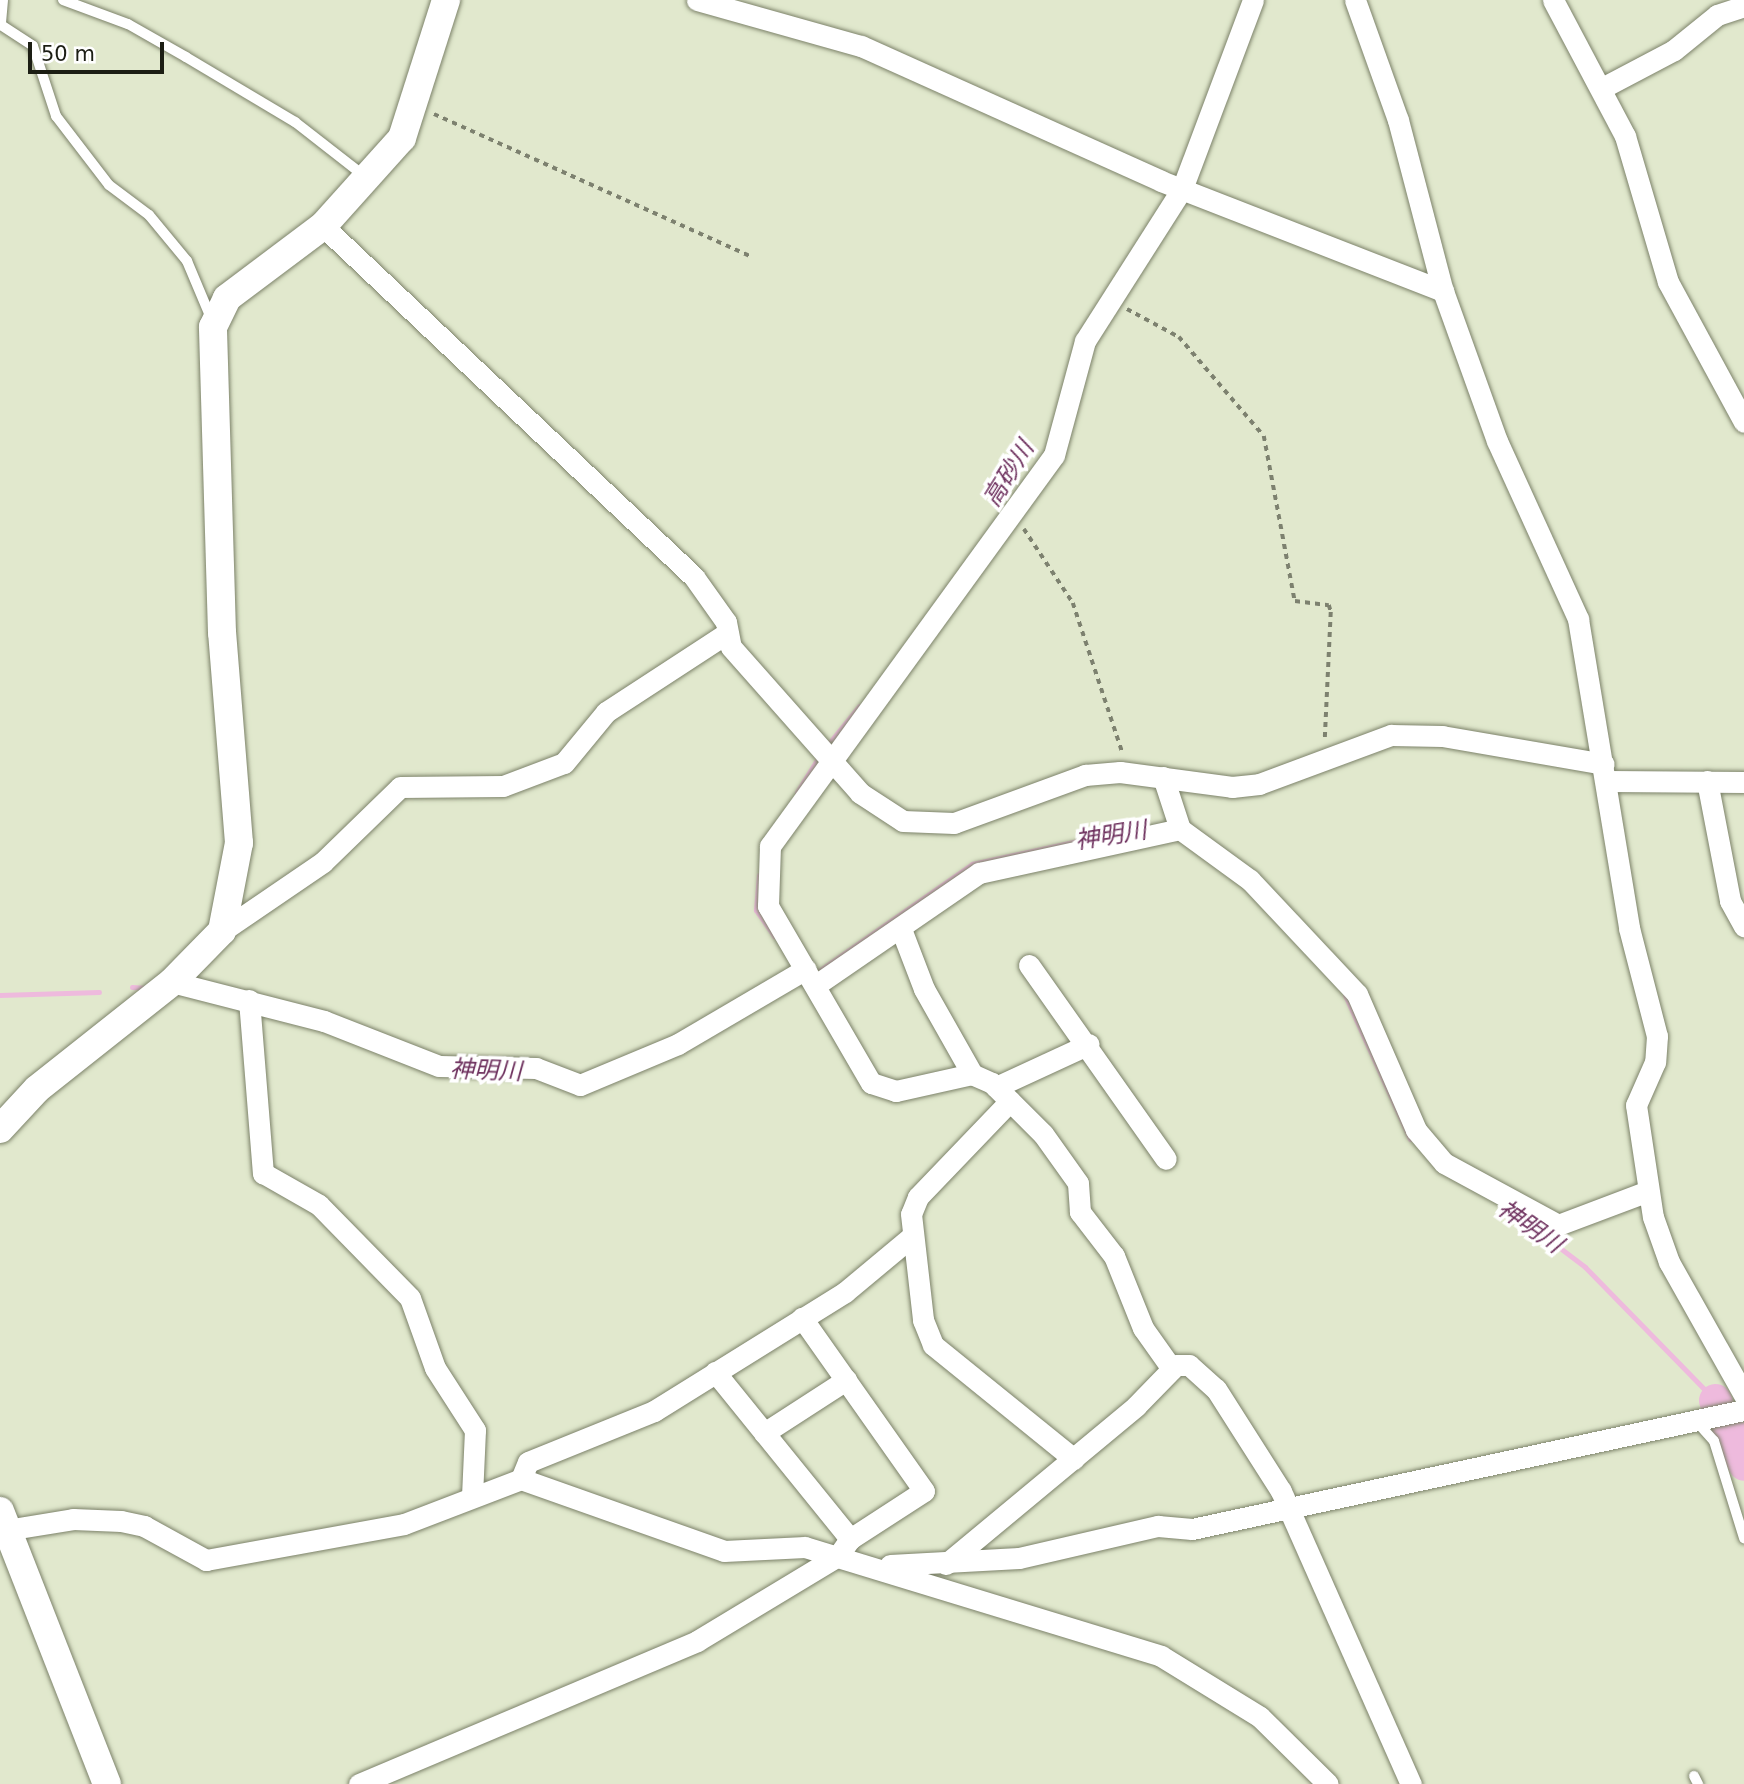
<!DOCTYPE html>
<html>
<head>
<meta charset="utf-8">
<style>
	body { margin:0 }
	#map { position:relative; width:1744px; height:1784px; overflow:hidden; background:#e1e8cd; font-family:"DejaVu Sans","Noto Sans JP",sans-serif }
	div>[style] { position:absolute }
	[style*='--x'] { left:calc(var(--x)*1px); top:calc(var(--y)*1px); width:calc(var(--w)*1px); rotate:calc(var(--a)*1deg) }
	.stream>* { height:5px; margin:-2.5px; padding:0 2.5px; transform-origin:2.5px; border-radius:2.5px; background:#eebadd }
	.river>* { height:33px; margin:-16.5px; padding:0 16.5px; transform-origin:16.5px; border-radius:16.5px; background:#eebadd }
	.path>* { height:3.5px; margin-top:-1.75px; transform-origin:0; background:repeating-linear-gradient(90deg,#7d816f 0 5px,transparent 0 10px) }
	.roads { filter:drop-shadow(0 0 2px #7c8269) drop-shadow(0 0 2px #7c8269) }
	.lane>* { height:10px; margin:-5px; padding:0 5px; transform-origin:5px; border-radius:5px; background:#fff }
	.street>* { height:21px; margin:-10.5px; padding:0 10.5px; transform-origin:10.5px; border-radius:10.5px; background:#fff }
	.secondary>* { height:28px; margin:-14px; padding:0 14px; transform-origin:14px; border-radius:14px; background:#fff }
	span { translate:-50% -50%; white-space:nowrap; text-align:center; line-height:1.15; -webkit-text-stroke:7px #fff; paint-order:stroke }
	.water-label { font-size:24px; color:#6e315e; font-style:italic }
	.scale { position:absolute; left:28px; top:42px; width:136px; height:32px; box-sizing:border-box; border:4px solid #1c1e14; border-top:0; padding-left:9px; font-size:21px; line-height:24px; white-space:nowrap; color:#1c1e14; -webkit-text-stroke:5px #fff; paint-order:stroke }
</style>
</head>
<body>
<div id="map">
	<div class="stream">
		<div style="--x:830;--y:742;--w:46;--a:-51.1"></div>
		<div style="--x:797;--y:792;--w:39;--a:-58"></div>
		<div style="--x:759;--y:875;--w:35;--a:95"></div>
		<div style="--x:756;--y:910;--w:32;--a:55"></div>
		<div style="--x:813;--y:975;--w:194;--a:-34.9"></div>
		<div style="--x:972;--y:864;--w:118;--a:-12.3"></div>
		<div style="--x:132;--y:987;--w:15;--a:4"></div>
		<div style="--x:0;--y:995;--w:99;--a:-1.7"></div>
		<div style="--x:1345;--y:995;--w:158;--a:65.7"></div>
		<div style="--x:1511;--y:1211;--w:93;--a:37.1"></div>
		<div style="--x:1585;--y:1267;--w:186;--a:45.7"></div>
	</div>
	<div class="river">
		<div style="--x:1715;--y:1400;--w:70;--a:65.6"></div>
	</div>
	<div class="path">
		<div style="--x:434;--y:114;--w:346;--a:24.2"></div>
		<div style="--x:1127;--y:309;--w:59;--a:28.3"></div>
		<div style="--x:1179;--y:337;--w:130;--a:49.4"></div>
		<div style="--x:1264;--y:436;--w:168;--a:79.4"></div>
		<div style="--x:1295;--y:601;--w:34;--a:7"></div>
		<div style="--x:1329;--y:605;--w:7;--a:74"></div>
		<div style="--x:1331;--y:612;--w:127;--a:92.7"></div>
		<div style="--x:1024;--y:529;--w:89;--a:56.5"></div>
		<div style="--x:1073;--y:603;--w:159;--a:71.7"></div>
	</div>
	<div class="roads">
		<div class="lane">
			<div style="--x:3;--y:0;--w:25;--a:95"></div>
			<div style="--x:1;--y:25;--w:38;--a:33"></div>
			<div style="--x:33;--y:46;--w:74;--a:71.8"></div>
			<div style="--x:56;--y:116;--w:87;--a:52.5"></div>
			<div style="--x:109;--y:185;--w:50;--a:36.9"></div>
			<div style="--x:149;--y:215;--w:60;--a:50.4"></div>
			<div style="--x:187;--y:261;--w:62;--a:67.2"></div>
			<div style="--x:63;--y:0;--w:69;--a:20.3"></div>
			<div style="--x:128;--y:24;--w:67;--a:29.6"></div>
			<div style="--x:186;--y:57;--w:127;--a:30.8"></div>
			<div style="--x:295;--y:122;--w:91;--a:37.9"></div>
			<div style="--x:1696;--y:1421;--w:27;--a:48"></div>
			<div style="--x:1714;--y:1441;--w:102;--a:72.8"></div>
			<div style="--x:1694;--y:1776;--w:9;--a:63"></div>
		</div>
		<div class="street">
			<div style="--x:697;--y:0;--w:170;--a:15.7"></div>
			<div style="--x:861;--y:46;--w:329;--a:24.2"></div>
			<div style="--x:1161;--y:181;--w:303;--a:21.3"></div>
			<div style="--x:1355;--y:0;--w:127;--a:70.3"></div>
			<div style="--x:1398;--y:120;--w:177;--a:75.3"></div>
			<div style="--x:1443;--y:291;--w:159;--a:70.2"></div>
			<div style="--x:1497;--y:441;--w:196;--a:65.5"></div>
			<div style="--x:1578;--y:619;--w:313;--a:80.6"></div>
			<div style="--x:1629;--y:928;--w:112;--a:75.5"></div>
			<div style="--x:1657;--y:1036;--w:26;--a:94"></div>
			<div style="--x:1655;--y:1062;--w:47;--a:113.8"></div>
			<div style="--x:1636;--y:1105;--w:113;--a:81.4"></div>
			<div style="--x:1653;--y:1217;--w:48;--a:70.4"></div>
			<div style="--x:1669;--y:1262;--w:153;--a:60.6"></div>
			<div style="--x:1553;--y:0;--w:154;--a:62.1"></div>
			<div style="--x:1625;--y:136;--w:152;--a:73.6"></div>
			<div style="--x:1668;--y:282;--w:159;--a:61.5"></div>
			<div style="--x:1602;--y:88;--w:81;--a:-27.8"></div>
			<div style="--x:1674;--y:50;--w:55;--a:-39.1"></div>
			<div style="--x:1717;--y:15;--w:28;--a:-18"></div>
			<div style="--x:323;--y:226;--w:511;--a:43.41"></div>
			<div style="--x:694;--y:577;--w:55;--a:54.6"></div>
			<div style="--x:726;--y:622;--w:25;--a:79"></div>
			<div style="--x:731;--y:647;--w:195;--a:48.5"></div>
			<div style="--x:860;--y:793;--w:51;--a:33.1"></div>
			<div style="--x:903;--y:821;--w:51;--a:2.2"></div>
			<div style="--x:954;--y:823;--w:140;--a:-20.1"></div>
			<div style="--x:1085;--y:775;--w:35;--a:-5"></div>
			<div style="--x:1120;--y:772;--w:113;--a:7.6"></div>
			<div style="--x:1232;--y:787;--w:27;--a:-6"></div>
			<div style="--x:1259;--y:784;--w:141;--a:-20.4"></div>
			<div style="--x:1391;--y:735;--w:51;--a:1.1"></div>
			<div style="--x:1442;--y:736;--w:164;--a:9.8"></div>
			<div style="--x:1163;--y:777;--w:55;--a:71.9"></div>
			<div style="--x:1608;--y:781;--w:136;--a:0.4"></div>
			<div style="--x:1707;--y:781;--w:122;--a:79.1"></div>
			<div style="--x:1730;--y:901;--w:29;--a:61"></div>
			<div style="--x:901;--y:929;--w:64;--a:69"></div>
			<div style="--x:924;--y:989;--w:98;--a:60.5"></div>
			<div style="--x:222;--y:931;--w:122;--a:-34.3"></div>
			<div style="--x:323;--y:862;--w:107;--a:-44.2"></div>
			<div style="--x:400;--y:787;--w:103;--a:-0.6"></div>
			<div style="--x:503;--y:786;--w:65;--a:-20.7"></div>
			<div style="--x:564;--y:763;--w:66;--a:-50.5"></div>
			<div style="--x:606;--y:712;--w:145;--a:-33.1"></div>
			<div style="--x:1029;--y:965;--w:237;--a:54.8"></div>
			<div style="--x:172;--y:982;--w:157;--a:14.4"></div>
			<div style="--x:324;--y:1021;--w:123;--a:21.4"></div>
			<div style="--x:439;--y:1066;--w:97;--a:1.2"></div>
			<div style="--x:536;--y:1068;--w:47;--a:21.1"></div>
			<div style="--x:580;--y:1085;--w:106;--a:-22.7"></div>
			<div style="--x:678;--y:1044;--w:148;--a:-30.4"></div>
			<div style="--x:816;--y:985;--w:198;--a:-34.5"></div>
			<div style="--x:979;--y:873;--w:206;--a:-12.3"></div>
			<div style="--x:1180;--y:829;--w:87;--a:36.1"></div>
			<div style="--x:1250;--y:880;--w:156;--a:46.8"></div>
			<div style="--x:1357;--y:994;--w:148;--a:66.5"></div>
			<div style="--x:1416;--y:1130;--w:43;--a:49.7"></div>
			<div style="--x:1444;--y:1163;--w:130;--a:28.5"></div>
			<div style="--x:1558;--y:1225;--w:96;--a:-20.7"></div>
			<div style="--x:249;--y:1000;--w:174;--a:85.4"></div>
			<div style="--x:263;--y:1173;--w:64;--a:29.7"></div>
			<div style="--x:319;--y:1205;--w:130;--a:45.6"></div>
			<div style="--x:410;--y:1298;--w:74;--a:70.3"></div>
			<div style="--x:435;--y:1368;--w:74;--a:57.2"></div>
			<div style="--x:475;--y:1430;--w:66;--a:92.6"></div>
			<div style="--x:996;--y:1087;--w:102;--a:-24.8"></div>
			<div style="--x:1010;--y:1101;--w:133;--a:133.8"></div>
			<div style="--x:918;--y:1197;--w:18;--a:112"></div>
			<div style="--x:911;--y:1214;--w:107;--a:83.5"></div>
			<div style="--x:923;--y:1320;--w:27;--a:68"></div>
			<div style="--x:933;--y:1345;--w:181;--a:39"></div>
			<div style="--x:1172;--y:1369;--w:50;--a:-125.3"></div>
			<div style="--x:1143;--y:1328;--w:78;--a:-111.9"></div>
			<div style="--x:1114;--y:1256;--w:56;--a:-127.7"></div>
			<div style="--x:1080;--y:1212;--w:29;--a:-94"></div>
			<div style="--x:1078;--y:1183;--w:60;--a:-125.5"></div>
			<div style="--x:1043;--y:1134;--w:72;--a:-135"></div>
			<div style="--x:992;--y:1083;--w:22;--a:-156"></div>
			<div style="--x:972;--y:1074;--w:78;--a:167.4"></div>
			<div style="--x:896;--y:1091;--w:26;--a:-162"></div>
			<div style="--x:871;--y:1083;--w:205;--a:-120.2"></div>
			<div style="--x:768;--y:906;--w:60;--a:-88.1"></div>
			<div style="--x:770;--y:846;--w:483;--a:-54"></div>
			<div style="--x:1054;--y:455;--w:118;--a:-74.8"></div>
			<div style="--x:1085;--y:341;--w:180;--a:-57.5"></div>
			<div style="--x:1182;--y:189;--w:202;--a:-69.4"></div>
			<div style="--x:715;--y:1372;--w:215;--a:51"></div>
			<div style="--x:764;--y:1433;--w:98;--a:-32.9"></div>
			<div style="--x:521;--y:1479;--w:18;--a:-68"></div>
			<div style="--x:528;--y:1462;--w:136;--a:-22"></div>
			<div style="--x:654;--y:1411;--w:225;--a:-31.9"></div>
			<div style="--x:845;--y:1292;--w:86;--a:-39.8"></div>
			<div style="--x:0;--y:1531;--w:74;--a:-9.3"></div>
			<div style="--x:73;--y:1519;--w:48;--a:2.4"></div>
			<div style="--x:121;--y:1521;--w:24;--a:12"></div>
			<div style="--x:144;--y:1526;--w:71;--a:28.7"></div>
			<div style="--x:206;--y:1560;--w:201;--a:-10.3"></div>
			<div style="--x:404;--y:1524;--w:125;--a:-21"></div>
			<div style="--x:521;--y:1479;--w:215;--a:19.5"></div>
			<div style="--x:724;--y:1551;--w:81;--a:-2.8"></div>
			<div style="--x:805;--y:1547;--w:372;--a:17"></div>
			<div style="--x:1161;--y:1656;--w:116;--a:31.6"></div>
			<div style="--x:1260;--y:1717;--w:95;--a:44.6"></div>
			<div style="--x:946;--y:1564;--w:247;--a:-39.7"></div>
			<div style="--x:1136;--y:1406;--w:57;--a:-45.7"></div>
			<div style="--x:1176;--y:1365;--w:13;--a:0"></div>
			<div style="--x:1189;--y:1365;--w:36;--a:42"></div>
			<div style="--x:1216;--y:1389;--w:121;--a:57.5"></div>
			<div style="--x:1281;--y:1491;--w:321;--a:66.1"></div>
			<div style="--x:890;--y:1565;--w:129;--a:-3.1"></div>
			<div style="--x:1019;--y:1558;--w:143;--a:-13"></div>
			<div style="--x:1158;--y:1526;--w:34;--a:5"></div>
			<div style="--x:1192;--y:1529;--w:565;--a:-12.17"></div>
			<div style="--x:359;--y:1784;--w:367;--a:-22.9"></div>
			<div style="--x:697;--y:1641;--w:165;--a:-31.1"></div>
			<div style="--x:838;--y:1556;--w:21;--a:-55"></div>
			<div style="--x:850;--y:1539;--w:88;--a:-33"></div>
			<div style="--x:924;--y:1491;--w:212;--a:-125.2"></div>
		</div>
		<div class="secondary">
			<div style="--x:0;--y:1129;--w:54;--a:-47.2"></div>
			<div style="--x:37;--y:1089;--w:172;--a:-38.4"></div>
			<div style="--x:172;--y:982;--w:71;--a:-45.6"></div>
			<div style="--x:222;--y:931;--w:90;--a:-79.1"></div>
			<div style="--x:239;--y:843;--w:211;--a:-94.6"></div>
			<div style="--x:222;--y:633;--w:306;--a:-91.7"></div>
			<div style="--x:213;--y:327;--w:32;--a:-64"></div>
			<div style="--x:227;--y:298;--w:120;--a:-36.9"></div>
			<div style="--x:323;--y:226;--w:118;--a:-48.1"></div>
			<div style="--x:402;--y:138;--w:145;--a:-72.3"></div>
			<div style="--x:0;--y:1511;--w:293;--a:68.6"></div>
		</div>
	</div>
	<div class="water-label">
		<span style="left:1009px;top:474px;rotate:-58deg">高砂川</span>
		<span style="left:1111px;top:836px;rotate:-9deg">神明川</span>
		<span style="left:486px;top:1071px;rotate:2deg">神明川</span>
		<span style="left:1530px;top:1227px;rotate:35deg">神明川</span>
	</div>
	<div class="scale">50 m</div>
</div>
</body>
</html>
